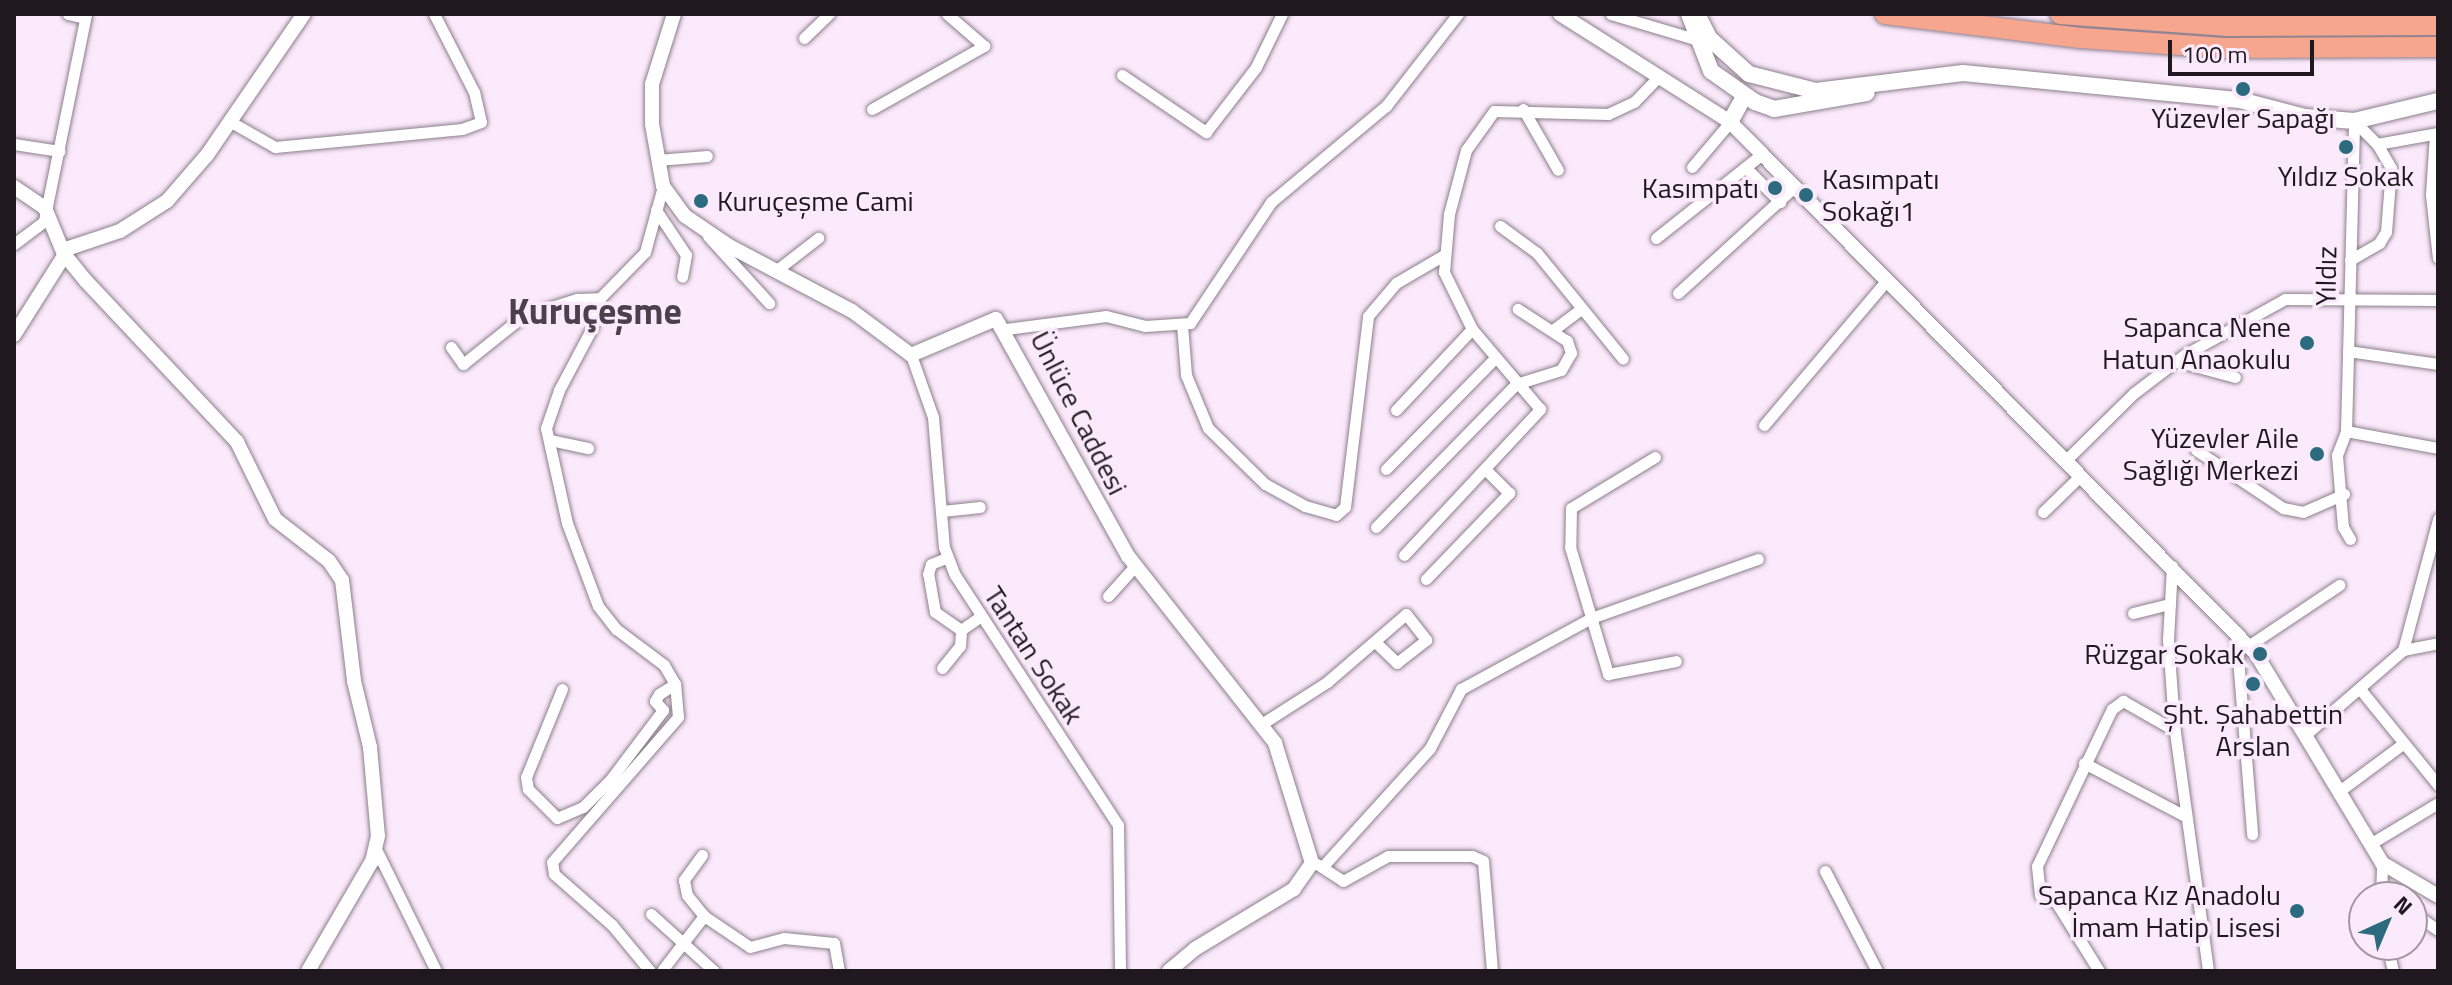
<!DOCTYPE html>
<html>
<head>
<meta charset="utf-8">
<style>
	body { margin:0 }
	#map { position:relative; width:2452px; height:985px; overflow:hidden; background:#fbeafb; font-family:"Titillium Web",sans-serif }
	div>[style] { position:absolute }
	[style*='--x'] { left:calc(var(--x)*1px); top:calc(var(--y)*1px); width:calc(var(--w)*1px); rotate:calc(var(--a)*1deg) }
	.roads { filter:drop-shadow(0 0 2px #8c7e8d) drop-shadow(0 0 2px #8c7e8d) }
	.minor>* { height:11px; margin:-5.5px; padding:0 5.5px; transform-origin:5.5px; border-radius:5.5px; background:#fff }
	.tertiary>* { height:14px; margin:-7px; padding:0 7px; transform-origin:7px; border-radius:7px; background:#fff }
	.secondary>* { height:16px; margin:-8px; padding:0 8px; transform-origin:8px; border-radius:8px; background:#fff }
	.motorway>* { height:20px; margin:-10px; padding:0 10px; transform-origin:10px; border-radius:10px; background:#f6a68c }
	.dots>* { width:22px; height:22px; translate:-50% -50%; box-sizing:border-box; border:4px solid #fbeafb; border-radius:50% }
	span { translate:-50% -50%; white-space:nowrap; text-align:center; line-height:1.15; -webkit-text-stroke:7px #fbeafb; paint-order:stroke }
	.poi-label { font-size:28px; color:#1f191f }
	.left { translate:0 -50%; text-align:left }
	.right { translate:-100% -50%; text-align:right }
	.street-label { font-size:28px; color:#1f191f }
	.district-label { font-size:36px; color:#4c404d; font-weight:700 }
	.frame { position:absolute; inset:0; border:16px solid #1f191f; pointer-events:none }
	.north { position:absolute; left:2348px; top:881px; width:80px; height:80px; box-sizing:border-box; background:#fbeafb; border:2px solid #a396a3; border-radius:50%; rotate:44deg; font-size:22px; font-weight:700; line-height:32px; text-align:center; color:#1f191f }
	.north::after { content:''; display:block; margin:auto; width:28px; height:36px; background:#2b6a7f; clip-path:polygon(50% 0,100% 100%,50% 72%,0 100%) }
	.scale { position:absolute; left:2168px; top:40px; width:146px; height:36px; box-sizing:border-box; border:4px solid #1f191f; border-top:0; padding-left:10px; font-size:24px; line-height:28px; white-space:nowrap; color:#1f191f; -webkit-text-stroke:6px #fbeafb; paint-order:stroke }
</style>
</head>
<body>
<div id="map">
	<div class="roads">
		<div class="minor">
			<div style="--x:68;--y:14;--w:17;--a:13"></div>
			<div style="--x:1611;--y:14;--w:88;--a:16.6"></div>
			<div style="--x:804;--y:38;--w:35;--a:-44"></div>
			<div style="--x:1122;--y:75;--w:102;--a:34.2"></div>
			<div style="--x:1206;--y:132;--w:82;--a:-52.4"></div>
			<div style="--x:1256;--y:67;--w:59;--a:-63.9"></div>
			<div style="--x:872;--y:109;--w:129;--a:-29.4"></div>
			<div style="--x:984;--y:46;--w:49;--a:-139.1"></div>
			<div style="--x:1523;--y:109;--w:70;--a:60.2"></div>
			<div style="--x:2354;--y:121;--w:33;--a:45"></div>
			<div style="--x:2377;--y:144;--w:62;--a:-10.2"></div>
			<div style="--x:231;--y:122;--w:51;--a:29.6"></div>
			<div style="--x:275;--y:147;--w:188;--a:-5.5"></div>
			<div style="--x:462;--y:129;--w:20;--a:-20"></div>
			<div style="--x:481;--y:122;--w:31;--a:-103"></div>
			<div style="--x:474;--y:92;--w:88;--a:-117.1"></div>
			<div style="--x:2435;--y:134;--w:61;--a:93.8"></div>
			<div style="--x:2431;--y:195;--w:63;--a:83.7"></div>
			<div style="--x:14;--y:144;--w:46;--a:8.8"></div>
			<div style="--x:657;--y:160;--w:50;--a:-4.6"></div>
			<div style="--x:1692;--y:167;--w:59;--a:-49.8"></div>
			<div style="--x:1747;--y:169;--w:47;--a:45"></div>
			<div style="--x:656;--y:210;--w:54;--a:56.3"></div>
			<div style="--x:686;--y:255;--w:22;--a:100"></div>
			<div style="--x:1500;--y:226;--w:46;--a:36.1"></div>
			<div style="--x:1537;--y:253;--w:136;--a:50.9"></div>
			<div style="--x:708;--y:236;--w:91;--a:47.7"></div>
			<div style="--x:1656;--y:238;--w:135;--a:-38.4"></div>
			<div style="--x:14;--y:244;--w:38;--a:-37"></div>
			<div style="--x:44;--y:221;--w:211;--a:-78.5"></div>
			<div style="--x:2350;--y:260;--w:34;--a:-30"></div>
			<div style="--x:2379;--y:243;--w:13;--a:-58"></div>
			<div style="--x:2386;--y:232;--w:64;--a:-85.5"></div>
			<div style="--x:2391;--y:168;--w:28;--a:-120"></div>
			<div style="--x:778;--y:269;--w:51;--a:-37.8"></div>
			<div style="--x:1678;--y:293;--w:154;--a:-42.4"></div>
			<div style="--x:1182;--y:325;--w:50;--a:85.4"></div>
			<div style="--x:1186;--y:375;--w:57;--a:67.5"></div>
			<div style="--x:1208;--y:428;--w:80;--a:44.5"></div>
			<div style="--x:1265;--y:484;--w:46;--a:28.8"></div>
			<div style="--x:1305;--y:506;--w:32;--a:16"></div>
			<div style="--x:1336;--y:515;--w:12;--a:-42"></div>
			<div style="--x:1345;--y:507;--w:192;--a:-83.1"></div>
			<div style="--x:1368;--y:316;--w:43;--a:-49.7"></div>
			<div style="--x:1396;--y:283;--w:56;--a:-30.3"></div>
			<div style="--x:1006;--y:329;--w:101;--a:-7.4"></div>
			<div style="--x:1106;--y:316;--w:40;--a:14.4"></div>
			<div style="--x:1145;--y:326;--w:45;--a:-3.8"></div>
			<div style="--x:1190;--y:323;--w:146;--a:-56.2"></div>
			<div style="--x:1271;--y:202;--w:150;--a:-39.9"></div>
			<div style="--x:1386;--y:106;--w:117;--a:-52"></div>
			<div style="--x:1553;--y:330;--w:36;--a:-37"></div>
			<div style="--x:451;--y:347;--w:21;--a:55"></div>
			<div style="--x:463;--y:364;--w:77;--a:-38.7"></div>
			<div style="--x:523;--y:316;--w:57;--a:-17.5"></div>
			<div style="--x:577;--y:299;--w:23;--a:-2"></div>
			<div style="--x:2348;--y:351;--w:91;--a:8.2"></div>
			<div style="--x:911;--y:355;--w:66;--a:70.5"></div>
			<div style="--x:933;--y:417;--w:130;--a:85.2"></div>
			<div style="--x:944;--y:547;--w:30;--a:69"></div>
			<div style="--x:955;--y:575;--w:298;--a:56.9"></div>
			<div style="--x:1118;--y:825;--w:146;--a:89.2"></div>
			<div style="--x:2176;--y:361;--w:61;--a:15.2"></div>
			<div style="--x:1396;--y:410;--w:111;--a:-46.8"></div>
			<div style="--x:1764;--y:425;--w:189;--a:-49.7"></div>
			<div style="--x:2346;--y:431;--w:94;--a:10.5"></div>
			<div style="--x:550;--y:440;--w:39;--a:12"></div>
			<div style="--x:2196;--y:450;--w:105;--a:33.7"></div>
			<div style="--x:2283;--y:508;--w:20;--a:11"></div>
			<div style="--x:2303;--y:512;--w:45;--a:-23.7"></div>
			<div style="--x:1655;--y:457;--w:98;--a:148.7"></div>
			<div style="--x:1571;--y:508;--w:39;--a:91"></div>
			<div style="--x:1570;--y:547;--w:133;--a:73.3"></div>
			<div style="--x:1608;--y:674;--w:69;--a:-10.8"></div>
			<div style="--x:2065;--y:461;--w:97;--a:-44.6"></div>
			<div style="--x:2134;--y:393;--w:63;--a:-37.2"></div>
			<div style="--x:2184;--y:355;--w:115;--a:-29"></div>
			<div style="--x:2285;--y:299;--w:153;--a:0.4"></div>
			<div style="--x:1386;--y:469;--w:154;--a:-45.5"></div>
			<div style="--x:942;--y:511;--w:38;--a:-6"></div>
			<div style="--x:2043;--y:512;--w:52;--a:-44.2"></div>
			<div style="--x:1376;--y:527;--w:200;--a:-45.6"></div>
			<div style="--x:1516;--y:384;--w:47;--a:-17.3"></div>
			<div style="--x:1561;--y:370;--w:20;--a:-60"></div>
			<div style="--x:1571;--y:353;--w:13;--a:-108"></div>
			<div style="--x:1567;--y:341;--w:59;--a:-146.9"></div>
			<div style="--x:2350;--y:539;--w:14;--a:-120"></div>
			<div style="--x:2343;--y:527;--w:72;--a:-94.8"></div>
			<div style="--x:2337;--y:455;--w:26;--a:-69"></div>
			<div style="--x:2346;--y:431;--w:310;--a:-88.5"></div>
			<div style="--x:1404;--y:555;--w:200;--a:-47"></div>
			<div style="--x:1540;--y:409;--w:105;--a:-130.4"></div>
			<div style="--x:1472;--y:329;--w:64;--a:-116.2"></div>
			<div style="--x:1444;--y:272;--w:58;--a:-85.1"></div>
			<div style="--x:1449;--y:214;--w:66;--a:-75.1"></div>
			<div style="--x:1466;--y:150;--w:48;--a:-54.3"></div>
			<div style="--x:1494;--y:111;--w:114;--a:1.5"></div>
			<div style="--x:1608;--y:114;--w:29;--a:-25"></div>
			<div style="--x:1634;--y:102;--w:32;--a:-46"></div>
			<div style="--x:2172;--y:566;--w:73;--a:93.1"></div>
			<div style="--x:2168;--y:639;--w:86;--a:86"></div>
			<div style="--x:2174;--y:725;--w:248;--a:82.1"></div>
			<div style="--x:1426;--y:579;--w:120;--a:-46"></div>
			<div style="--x:1509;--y:493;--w:33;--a:-135"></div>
			<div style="--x:1108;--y:596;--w:40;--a:-48"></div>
			<div style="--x:2133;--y:613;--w:38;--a:-14"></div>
			<div style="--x:961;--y:630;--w:24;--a:-35"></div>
			<div style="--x:2236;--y:633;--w:202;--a:85.4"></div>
			<div style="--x:2248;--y:646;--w:110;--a:-33.8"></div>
			<div style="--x:2403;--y:650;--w:36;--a:-11"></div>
			<div style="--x:942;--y:668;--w:28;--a:-51"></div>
			<div style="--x:960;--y:646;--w:16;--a:-86"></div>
			<div style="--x:961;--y:630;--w:32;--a:-145"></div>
			<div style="--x:935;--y:612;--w:39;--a:-100"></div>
			<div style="--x:928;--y:574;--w:10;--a:-73"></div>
			<div style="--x:931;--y:564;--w:18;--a:-22"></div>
			<div style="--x:562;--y:689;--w:95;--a:112.2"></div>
			<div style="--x:526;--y:777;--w:12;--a:81"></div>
			<div style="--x:528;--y:789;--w:41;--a:45"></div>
			<div style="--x:557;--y:818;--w:28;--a:-23"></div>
			<div style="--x:583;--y:807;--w:38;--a:-45"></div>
			<div style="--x:610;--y:780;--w:88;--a:-52.9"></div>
			<div style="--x:663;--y:710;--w:12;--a:-132"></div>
			<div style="--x:655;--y:701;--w:8;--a:-60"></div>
			<div style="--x:659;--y:694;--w:19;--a:-32"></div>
			<div style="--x:2360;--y:689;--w:124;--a:50.9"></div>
			<div style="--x:1260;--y:725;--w:80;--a:-32.7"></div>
			<div style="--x:1327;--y:682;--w:104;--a:-40.7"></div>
			<div style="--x:1406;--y:614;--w:33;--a:52"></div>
			<div style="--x:1426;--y:640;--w:37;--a:142"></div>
			<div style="--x:1397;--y:663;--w:30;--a:-136"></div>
			<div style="--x:2305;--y:735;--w:130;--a:-40.9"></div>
			<div style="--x:2403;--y:650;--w:136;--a:-75"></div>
			<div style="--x:2084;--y:763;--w:112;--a:27.7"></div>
			<div style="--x:2338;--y:792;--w:82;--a:-36.6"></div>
			<div style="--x:2370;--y:844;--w:79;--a:-31.1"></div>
			<div style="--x:377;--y:851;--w:134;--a:63.8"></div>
			<div style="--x:702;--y:855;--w:31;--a:126"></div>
			<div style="--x:684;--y:880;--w:15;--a:79"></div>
			<div style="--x:687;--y:895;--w:27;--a:51"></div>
			<div style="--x:704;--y:916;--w:55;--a:34"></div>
			<div style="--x:750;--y:947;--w:35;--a:-15"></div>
			<div style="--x:784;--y:938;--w:50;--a:5.7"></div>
			<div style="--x:834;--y:943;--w:28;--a:80"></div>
			<div style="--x:1317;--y:864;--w:31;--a:33"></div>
			<div style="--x:1343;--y:881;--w:51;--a:-29.1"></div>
			<div style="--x:1388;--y:856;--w:84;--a:0"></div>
			<div style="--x:1472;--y:856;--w:12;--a:24"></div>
			<div style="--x:1483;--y:861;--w:110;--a:85.3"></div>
			<div style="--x:1324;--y:865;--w:158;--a:-47.8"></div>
			<div style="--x:1430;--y:748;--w:67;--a:-62.3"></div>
			<div style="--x:1461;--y:689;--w:148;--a:-28.6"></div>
			<div style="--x:1591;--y:618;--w:177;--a:-19.5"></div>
			<div style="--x:1825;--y:871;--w:113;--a:62.5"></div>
			<div style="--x:2381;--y:897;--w:34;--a:-88"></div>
			<div style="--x:2412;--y:912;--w:32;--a:35"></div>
			<div style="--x:651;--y:914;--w:85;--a:42.1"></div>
			<div style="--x:2387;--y:945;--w:27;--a:77"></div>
			<div style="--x:663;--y:969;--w:67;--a:-52.3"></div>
			<div style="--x:650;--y:971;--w:60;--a:-129.6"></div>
			<div style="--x:612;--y:925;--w:77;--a:-138.7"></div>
			<div style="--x:554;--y:874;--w:12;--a:-99"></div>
			<div style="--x:552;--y:862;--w:192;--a:-49"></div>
			<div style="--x:678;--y:717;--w:33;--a:-95"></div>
			<div style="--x:675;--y:684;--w:22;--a:-120"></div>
			<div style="--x:664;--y:665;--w:60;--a:-143.1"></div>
			<div style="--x:616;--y:629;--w:29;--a:-128"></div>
			<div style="--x:598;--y:606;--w:89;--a:-110.5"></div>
			<div style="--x:567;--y:523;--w:97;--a:-102.5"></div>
			<div style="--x:546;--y:428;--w:40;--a:-71.1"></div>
			<div style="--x:559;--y:390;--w:70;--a:-62"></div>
			<div style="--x:592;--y:328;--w:31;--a:-75"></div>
			<div style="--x:600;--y:298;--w:64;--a:-45.6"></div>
			<div style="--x:645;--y:252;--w:68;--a:-74.7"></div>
			<div style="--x:2099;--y:971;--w:81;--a:-121.9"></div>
			<div style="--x:2056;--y:902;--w:17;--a:-156"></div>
			<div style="--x:2040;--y:895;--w:29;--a:-96"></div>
			<div style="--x:2037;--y:866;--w:174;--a:-64.5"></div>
			<div style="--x:2112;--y:709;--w:14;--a:-36"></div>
			<div style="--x:2123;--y:701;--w:59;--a:29.6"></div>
		</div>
		<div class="tertiary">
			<div style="--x:674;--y:14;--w:73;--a:107.4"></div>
			<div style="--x:652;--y:84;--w:40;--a:90"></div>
			<div style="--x:652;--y:124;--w:63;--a:79.9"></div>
			<div style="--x:663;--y:186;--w:37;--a:54"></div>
			<div style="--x:685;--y:216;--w:53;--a:34.3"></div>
			<div style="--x:729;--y:246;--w:139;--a:27.9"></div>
			<div style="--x:852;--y:311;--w:74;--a:36.7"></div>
			<div style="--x:911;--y:355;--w:92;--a:-23"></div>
			<div style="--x:996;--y:319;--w:271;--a:60.9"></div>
			<div style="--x:1128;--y:556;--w:238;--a:51.8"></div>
			<div style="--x:1275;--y:743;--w:126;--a:72.9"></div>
			<div style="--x:1312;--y:863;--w:32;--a:125"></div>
			<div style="--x:1294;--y:889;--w:116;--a:148.8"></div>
			<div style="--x:1195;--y:949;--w:34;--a:140"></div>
			<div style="--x:1560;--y:14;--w:201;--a:32.4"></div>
			<div style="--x:1730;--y:122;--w:45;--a:45"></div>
			<div style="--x:1762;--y:154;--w:703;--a:45.35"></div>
			<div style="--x:2256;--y:654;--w:244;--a:58.9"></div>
			<div style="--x:2382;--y:863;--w:65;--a:30.5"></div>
			<div style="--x:14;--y:187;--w:37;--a:34"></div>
			<div style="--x:45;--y:208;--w:50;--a:67.6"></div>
			<div style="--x:64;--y:254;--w:35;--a:51"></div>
			<div style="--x:86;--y:281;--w:221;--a:46.8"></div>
			<div style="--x:237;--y:442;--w:86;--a:63.7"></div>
			<div style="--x:275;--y:519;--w:68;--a:37.9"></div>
			<div style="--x:329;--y:561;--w:23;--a:56"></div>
			<div style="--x:342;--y:580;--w:102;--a:83.2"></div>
			<div style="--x:354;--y:681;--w:68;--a:76.4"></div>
			<div style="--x:370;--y:747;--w:89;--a:84.9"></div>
			<div style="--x:378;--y:836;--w:26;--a:103"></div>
			<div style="--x:372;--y:861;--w:127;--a:120.2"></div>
			<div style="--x:14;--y:335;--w:103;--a:-57.7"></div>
			<div style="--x:69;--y:248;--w:54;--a:-18.4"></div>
			<div style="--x:120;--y:231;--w:56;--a:-32.6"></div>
			<div style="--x:167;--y:201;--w:61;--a:-49"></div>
			<div style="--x:207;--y:155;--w:171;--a:-55.5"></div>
		</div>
		<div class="secondary">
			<div style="--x:1689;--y:14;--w:61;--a:68.9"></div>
			<div style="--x:1711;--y:71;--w:54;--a:35.2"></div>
			<div style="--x:1755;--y:102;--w:20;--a:20"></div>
			<div style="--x:1774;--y:109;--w:94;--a:-9.8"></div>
			<div style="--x:1697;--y:14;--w:27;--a:63"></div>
			<div style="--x:1709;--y:38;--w:54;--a:42"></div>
			<div style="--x:1749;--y:74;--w:69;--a:14.2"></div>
			<div style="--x:1816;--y:91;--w:148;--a:-7"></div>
			<div style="--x:1963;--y:73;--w:278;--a:5.6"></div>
			<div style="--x:2240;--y:100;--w:67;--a:14.7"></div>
			<div style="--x:2305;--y:117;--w:49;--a:4.7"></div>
			<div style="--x:2354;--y:121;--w:86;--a:-13.4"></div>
			<div style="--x:1730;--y:122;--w:29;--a:-61"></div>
		</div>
		<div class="motorway">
			<div style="--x:1885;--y:14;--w:197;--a:7"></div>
			<div style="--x:2081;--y:38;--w:143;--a:4"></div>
			<div style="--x:2224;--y:48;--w:214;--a:-0.3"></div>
			<div style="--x:2060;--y:14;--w:166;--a:4.1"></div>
			<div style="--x:2226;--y:26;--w:212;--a:-0.3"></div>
		</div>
	</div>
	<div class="dots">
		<div style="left:2243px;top:89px;background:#2b6a7f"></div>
		<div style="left:2346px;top:147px;background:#2b6a7f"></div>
		<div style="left:1775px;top:188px;background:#2b6a7f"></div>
		<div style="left:1806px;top:195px;background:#2b6a7f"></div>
		<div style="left:701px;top:201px;background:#2b6a7f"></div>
		<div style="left:2307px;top:343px;background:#2b6a7f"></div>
		<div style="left:2317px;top:454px;background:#2b6a7f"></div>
		<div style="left:2260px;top:654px;background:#2b6a7f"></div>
		<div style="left:2253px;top:684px;background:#2b6a7f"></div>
		<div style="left:2297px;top:911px;background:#2b6a7f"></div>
	</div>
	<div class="poi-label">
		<span style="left:2243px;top:118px">Yüzevler Sapağı</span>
		<span style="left:2346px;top:176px">Yıldız Sokak</span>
		<span class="left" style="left:1822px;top:195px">Kasımpatı<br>Sokağı1</span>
		<span class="right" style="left:1759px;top:188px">Kasımpatı</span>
		<span class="left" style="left:717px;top:201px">Kuruçeşme Cami</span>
		<span class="right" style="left:2291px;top:343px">Sapanca Nene<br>Hatun Anaokulu</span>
		<span class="right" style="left:2299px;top:454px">Yüzevler Aile<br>Sağlığı Merkezi</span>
		<span class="right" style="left:2244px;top:654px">Rüzgar Sokak</span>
		<span style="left:2253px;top:730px">Şht. Şahabettin<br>Arslan</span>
		<span class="right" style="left:2281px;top:911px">Sapanca Kız Anadolu<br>İmam Hatip Lisesi</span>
	</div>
	<div class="street-label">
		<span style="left:2326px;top:276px;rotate:-89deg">Yıldız</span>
		<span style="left:1079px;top:413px;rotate:63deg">Ünlüce Caddesi</span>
		<span style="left:1034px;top:655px;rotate:57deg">Tantan Sokak</span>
	</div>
	<div class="district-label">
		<span style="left:595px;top:311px">Kuruçeşme</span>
	</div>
	<div class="frame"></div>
	<div class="north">N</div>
	<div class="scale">100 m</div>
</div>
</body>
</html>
